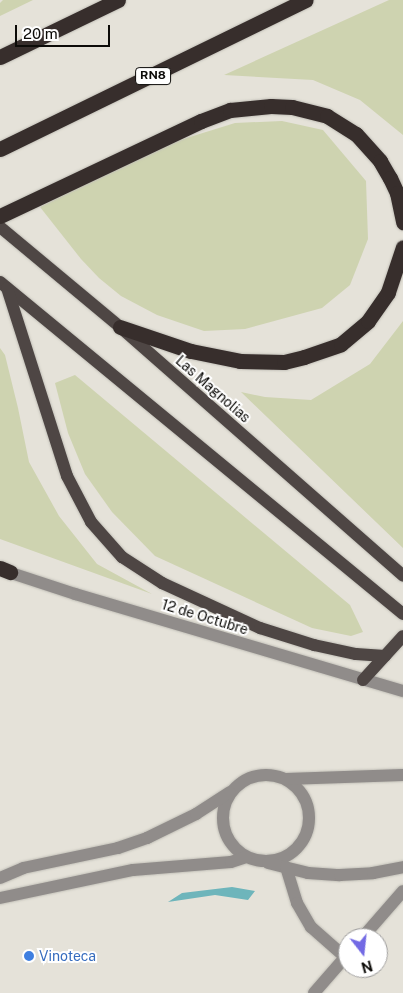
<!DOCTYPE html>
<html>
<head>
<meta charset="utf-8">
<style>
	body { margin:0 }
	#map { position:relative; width:403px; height:993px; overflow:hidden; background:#e5e2d9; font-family:"Public Sans",sans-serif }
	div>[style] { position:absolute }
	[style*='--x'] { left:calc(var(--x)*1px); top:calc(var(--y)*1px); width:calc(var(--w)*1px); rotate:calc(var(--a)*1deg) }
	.green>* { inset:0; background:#ced3b0 }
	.water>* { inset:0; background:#6eb5bb }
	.roads { filter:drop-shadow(0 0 1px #c2c0b8) drop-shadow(0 0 1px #c2c0b8) }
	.minor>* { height:12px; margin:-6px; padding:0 6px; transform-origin:6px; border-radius:6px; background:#908c8a }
	.minor>.ring { margin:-6px; padding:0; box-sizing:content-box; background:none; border:12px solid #908c8a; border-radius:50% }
	.major>* { height:12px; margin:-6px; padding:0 6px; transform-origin:6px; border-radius:6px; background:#4e4644 }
	.highway>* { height:15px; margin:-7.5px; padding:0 7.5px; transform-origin:7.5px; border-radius:7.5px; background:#372e2c }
	.dots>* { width:14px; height:14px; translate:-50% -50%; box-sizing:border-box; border:2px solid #fff; border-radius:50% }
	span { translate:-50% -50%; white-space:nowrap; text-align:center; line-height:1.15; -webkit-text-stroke:4px #fff; paint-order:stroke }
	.shield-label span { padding:1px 4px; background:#fff; border:1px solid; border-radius:4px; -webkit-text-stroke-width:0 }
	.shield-label { font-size:12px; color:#0c0b08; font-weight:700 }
	.street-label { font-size:14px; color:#0c0b08 }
	.shop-label { font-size:14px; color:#366cbe }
	.left { translate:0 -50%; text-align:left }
	.north { position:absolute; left:338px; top:928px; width:50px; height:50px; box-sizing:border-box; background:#fff; border:1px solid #9e9d9c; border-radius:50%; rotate:164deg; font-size:14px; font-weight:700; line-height:20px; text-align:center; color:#0c0b08 }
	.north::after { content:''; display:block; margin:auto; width:18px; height:22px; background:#736ae4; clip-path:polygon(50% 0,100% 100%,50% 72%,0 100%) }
	.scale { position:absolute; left:15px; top:25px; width:95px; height:22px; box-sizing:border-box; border:2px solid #0c0b08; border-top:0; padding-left:6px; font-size:15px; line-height:18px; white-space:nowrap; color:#0c0b08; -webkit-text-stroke:4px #fff; paint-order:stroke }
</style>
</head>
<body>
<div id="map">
	<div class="green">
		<div style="clip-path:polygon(3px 0,33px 0,0 16px,0 3px)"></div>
		<div style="clip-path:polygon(389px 0,403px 0,403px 135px,360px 100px,313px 80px,224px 75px)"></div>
		<div style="clip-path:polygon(282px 121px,323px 130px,366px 181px,368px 239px,350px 285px,322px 308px,245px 329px,204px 331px,157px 315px,121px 296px,99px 278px,81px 259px,40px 207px,164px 145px,235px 123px)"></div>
		<div style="clip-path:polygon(403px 321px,403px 548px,241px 392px,265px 397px,311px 400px,370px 364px)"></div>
		<div style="clip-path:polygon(0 348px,5px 355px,18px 408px,29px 462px,59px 516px,97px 564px,152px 594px,0 539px)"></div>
		<div style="clip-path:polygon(75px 375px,350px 605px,363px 632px,351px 636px,312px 628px,155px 556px,112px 512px,85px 474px,68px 433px,55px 383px)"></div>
	</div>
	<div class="water">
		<div style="clip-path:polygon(232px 887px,255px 891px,248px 900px,215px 895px,168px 902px,182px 893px)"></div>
	</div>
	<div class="roads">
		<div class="minor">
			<div style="--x:2;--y:570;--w:77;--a:18.2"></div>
			<div style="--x:75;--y:594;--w:342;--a:16.5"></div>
			<div class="ring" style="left:223px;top:775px;width:74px;height:74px"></div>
			<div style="--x:286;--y:779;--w:117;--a:-2"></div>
			<div style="--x:268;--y:863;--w:41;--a:14"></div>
			<div style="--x:308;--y:873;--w:32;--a:4"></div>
			<div style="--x:340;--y:875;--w:33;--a:-3"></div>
			<div style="--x:373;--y:873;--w:31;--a:-11"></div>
			<div style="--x:286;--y:867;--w:38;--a:73"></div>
			<div style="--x:297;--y:903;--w:28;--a:60"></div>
			<div style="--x:311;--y:927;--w:45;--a:41.4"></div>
			<div style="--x:0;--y:878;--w:25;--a:-23"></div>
			<div style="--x:23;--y:868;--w:97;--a:-11.9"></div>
			<div style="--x:118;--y:848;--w:31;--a:-19"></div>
			<div style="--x:147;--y:838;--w:55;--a:-26.1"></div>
			<div style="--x:196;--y:814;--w:40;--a:-32.9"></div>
			<div style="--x:0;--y:898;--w:136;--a:-11.9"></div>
			<div style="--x:133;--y:870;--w:98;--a:-4.7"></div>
			<div style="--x:231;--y:862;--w:16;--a:-18"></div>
			<div style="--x:362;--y:938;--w:62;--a:-48.9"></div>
			<div style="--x:314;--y:993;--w:52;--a:-48.9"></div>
		</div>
		<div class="major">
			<div style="--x:0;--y:227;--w:156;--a:39.8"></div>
			<div style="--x:120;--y:327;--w:377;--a:41.3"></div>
			<div style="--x:0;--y:282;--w:522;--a:39.48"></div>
			<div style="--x:7;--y:288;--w:197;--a:72.3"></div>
			<div style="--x:67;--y:476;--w:52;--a:62.4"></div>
			<div style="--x:91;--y:522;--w:47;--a:48.5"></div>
			<div style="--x:122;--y:557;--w:48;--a:33"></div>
			<div style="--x:162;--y:583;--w:108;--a:24.7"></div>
			<div style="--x:260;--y:628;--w:57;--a:17.5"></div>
			<div style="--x:314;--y:645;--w:43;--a:12.1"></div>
			<div style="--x:356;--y:654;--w:29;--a:4"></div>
			<div style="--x:363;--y:680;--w:59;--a:-47.7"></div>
		</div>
		<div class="highway">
			<div style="--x:0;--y:57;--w:131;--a:-25.8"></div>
			<div style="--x:0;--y:149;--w:340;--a:-26"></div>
			<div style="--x:0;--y:216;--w:222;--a:-25.3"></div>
			<div style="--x:201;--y:121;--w:31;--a:-21"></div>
			<div style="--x:230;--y:110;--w:41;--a:-5.6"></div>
			<div style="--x:271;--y:106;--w:21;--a:3"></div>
			<div style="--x:292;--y:107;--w:36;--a:14"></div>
			<div style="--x:327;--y:116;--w:34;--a:32"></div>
			<div style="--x:356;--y:134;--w:36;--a:48"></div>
			<div style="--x:380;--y:161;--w:20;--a:60"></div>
			<div style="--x:390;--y:178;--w:17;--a:65"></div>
			<div style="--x:397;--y:193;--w:30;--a:78"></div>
			<div style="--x:120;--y:327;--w:75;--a:18.7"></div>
			<div style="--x:191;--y:351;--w:50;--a:11.5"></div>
			<div style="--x:240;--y:361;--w:44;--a:1.3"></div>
			<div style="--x:284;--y:362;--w:21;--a:-14"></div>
			<div style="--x:304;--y:357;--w:39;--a:-19"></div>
			<div style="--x:341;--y:344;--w:35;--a:-40"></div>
			<div style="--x:368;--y:321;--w:35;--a:-55"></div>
			<div style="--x:388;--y:292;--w:47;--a:-71.6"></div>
			<div style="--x:0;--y:568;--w:11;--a:22"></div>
		</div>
	</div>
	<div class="dots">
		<div style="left:29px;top:956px;background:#3f7fe0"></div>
	</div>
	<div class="shield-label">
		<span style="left:153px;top:76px">RN8</span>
	</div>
	<div class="street-label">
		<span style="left:213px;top:389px;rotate:41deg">Las Magnolias</span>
		<span style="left:205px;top:617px;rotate:17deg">12 de Octubre</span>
	</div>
	<div class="shop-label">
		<span class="left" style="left:39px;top:956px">Vinoteca</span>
	</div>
	<div class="north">N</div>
	<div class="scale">20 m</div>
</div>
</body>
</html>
